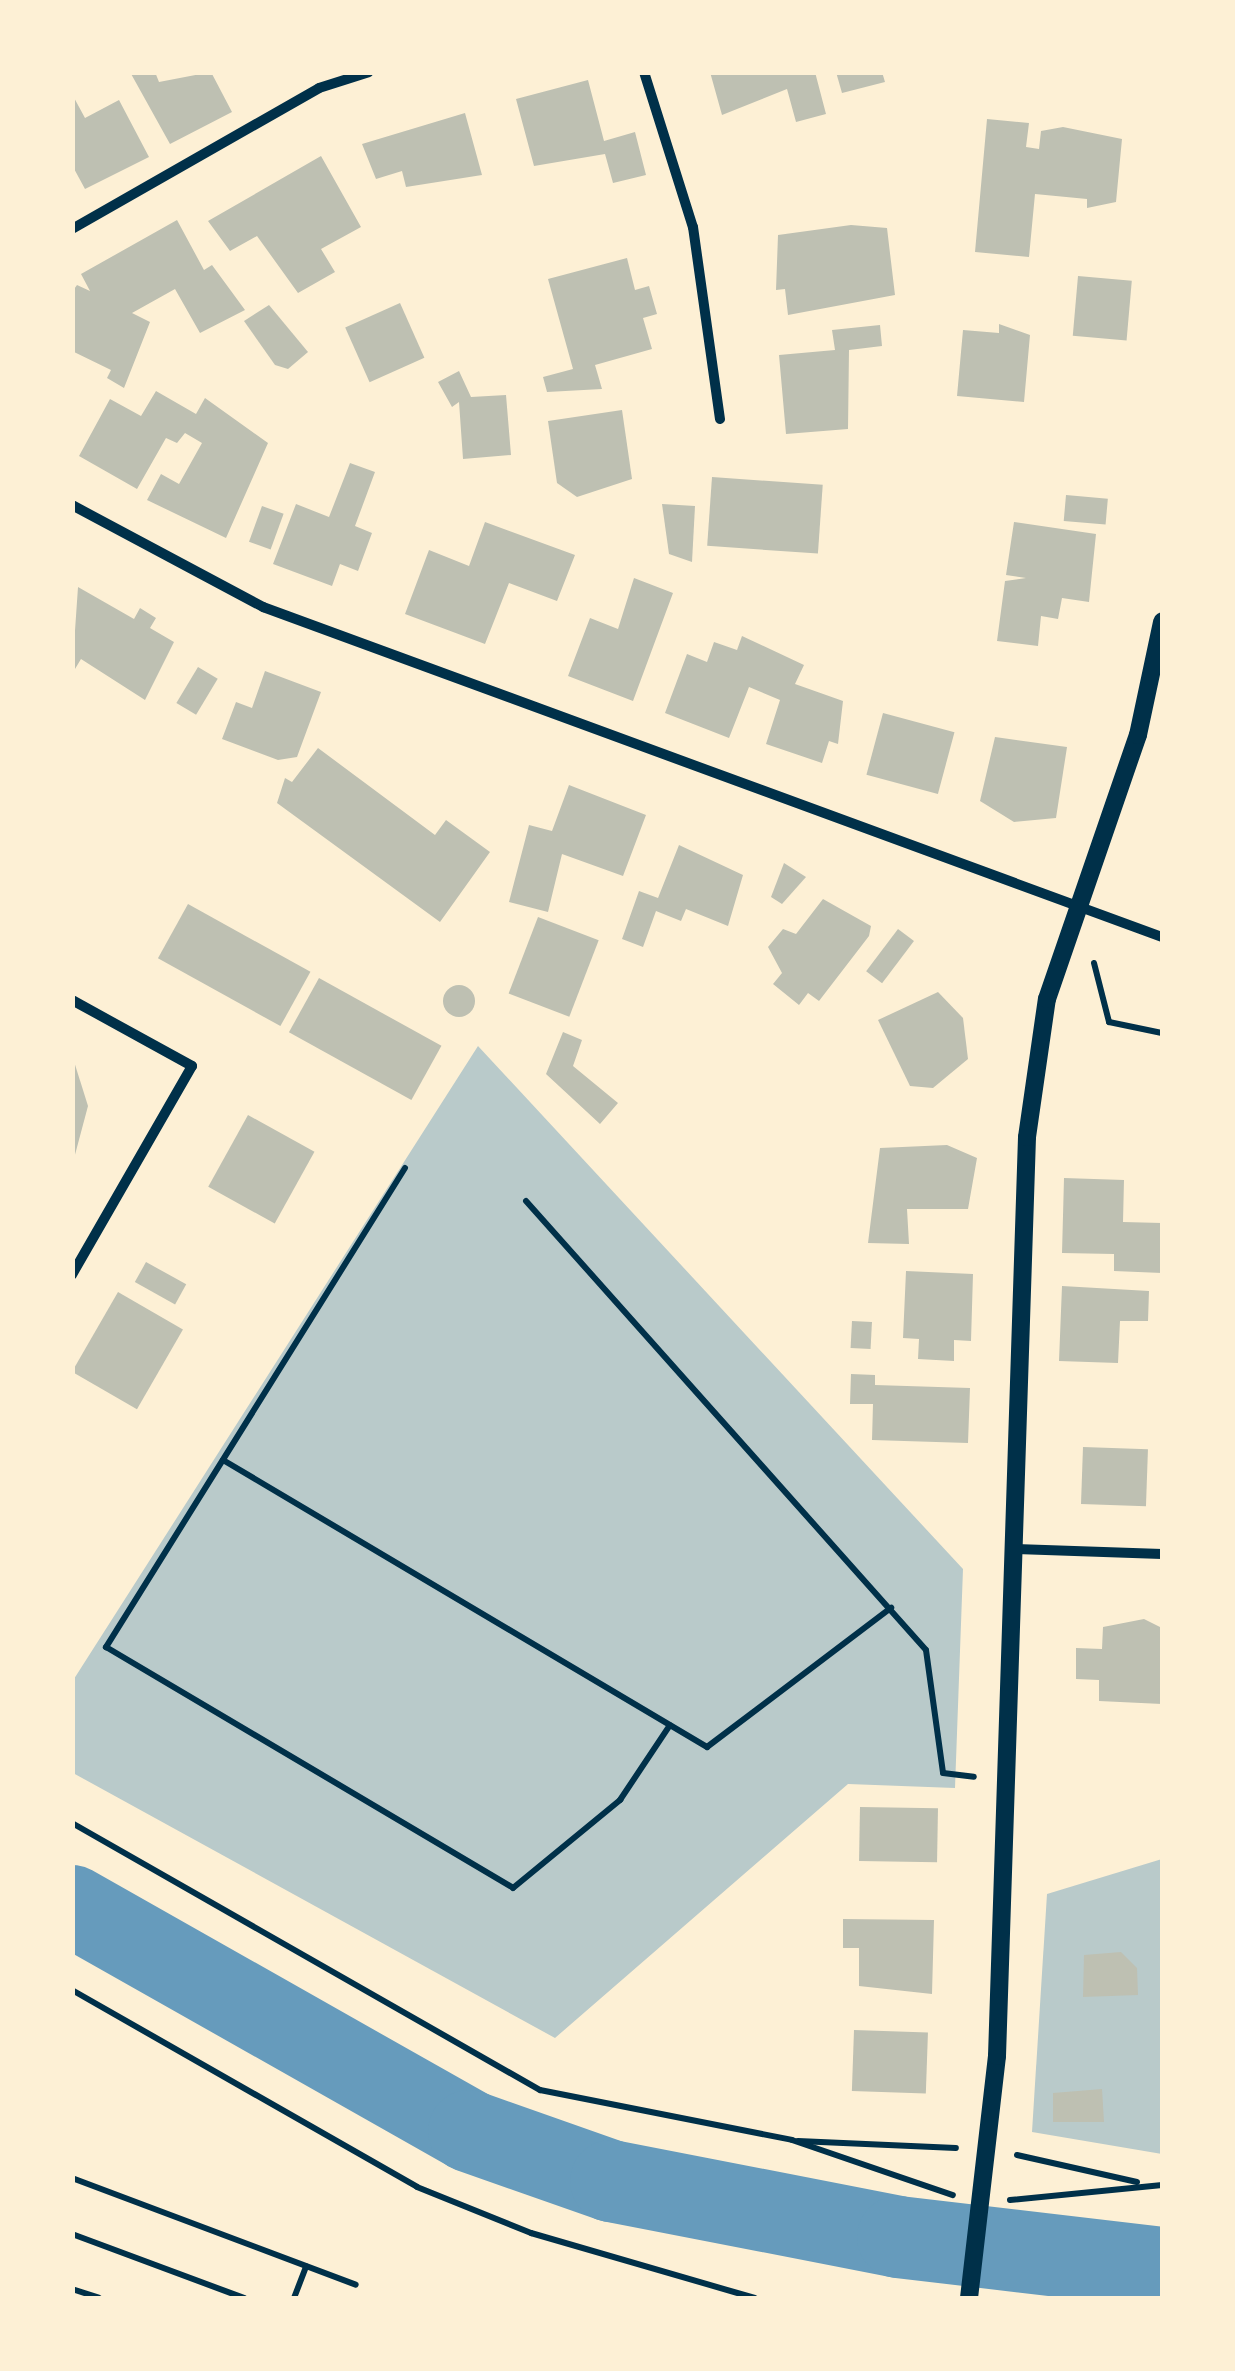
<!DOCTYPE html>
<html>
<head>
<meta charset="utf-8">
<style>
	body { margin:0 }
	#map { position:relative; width:1235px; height:2371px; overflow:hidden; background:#fdf0d5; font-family:"Archivo Narrow",sans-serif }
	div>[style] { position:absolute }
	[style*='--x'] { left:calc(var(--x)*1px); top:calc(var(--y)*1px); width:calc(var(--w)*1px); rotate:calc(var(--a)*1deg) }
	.green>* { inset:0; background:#b9caca }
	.river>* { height:82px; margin:-41px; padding:0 41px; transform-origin:41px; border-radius:41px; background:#669bbc }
	.building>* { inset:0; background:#bec0b2; transform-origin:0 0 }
	.round { border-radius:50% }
	.path>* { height:6px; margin:-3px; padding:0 3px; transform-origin:3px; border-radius:3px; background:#003049 }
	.minor>* { height:10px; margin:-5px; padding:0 5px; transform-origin:5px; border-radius:5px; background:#003049 }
	.tertiary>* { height:18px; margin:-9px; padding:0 9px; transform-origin:9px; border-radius:9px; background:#003049 }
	span { translate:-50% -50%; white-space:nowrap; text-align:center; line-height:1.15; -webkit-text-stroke:9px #fdf0d5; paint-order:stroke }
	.frame { position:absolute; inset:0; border:75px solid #fdf0d5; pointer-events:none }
</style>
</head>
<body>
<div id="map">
	<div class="green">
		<div style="clip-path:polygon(478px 1046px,963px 1569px,955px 1788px,848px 1784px,555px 2038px,73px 1773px,72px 1682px)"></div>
		<div style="clip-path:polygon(1162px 1859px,1162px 2154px,1032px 2132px,1047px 1894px)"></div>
	</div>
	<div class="river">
		<div style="--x:72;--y:1906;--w:456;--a:29.5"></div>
		<div style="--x:469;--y:2131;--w:151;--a:19.4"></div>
		<div style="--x:611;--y:2181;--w:292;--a:11"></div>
		<div style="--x:898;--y:2237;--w:266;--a:6.7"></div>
	</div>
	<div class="building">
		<div style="clip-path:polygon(130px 72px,155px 72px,159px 82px,211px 72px,232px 112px,170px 144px)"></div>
		<div style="clip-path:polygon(710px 72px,815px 72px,826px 114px,796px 122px,787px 89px,722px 115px)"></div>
		<div style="clip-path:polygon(836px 72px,882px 72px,885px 82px,842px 93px)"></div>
		<div style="clip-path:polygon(588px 80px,604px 141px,635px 132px,646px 175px,613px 183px,605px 154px,534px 166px,516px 99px)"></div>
		<div style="clip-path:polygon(72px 94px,85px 118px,119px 100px,149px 157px,85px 189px,72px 165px)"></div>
		<div style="clip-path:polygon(465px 113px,482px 175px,406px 187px,402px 171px,376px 179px,362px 144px)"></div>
		<div style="clip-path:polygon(987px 119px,1029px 123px,1026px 147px,1039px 149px,1041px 131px,1063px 127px,1122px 139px,1116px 202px,1087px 208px,1087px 199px,1035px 194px,1029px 257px,975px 252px)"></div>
		<div style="clip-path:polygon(321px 156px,361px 227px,321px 249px,335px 272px,298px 293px,257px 236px,230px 251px,208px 221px)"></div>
		<div style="clip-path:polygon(177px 220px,204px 270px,212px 265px,245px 310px,200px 333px,175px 289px,132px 313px,150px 322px,124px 388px,107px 378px,111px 370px,72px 351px,72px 292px,77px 285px,90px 291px,81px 274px)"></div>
		<div style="clip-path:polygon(851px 225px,887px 228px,895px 295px,788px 315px,785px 289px,776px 290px,778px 235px)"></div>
		<div style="clip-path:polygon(627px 258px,635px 290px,649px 286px,657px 314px,643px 318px,652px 349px,595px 365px,602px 389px,547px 392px,543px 377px,573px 369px,548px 279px)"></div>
		<div style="left:1078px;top:276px;width:54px;height:60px;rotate:5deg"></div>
		<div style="left:400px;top:303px;width:60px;height:60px;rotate:66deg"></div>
		<div style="clip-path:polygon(269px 305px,308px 352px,288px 369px,275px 365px,244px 321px)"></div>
		<div style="clip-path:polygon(999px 324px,1030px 335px,1024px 402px,957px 396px,963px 330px,999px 333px)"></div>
		<div style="clip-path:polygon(880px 325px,882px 346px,849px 350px,848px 429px,786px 434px,779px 355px,835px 350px,832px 330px)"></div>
		<div style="clip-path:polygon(459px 371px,471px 397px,506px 395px,511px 455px,463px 459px,459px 402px,452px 407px,438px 382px)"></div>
		<div style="clip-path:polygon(156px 391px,196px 414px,205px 398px,268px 443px,226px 538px,147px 500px,161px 474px,179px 484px,202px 443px,185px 433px,177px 443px,166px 438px,137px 489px,79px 456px,110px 399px,141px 416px)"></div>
		<div style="clip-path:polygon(622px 410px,632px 479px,577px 497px,557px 483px,548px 421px)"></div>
		<div style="clip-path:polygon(350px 463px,375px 472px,355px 526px,372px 533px,358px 571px,340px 564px,332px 586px,273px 564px,296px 504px,329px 517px)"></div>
		<div style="left:712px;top:477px;width:111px;height:69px;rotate:4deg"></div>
		<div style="left:1066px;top:495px;width:42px;height:26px;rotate:5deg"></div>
		<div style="clip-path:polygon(662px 504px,695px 506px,692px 562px,669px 554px)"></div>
		<div style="left:262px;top:506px;width:23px;height:38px;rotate:20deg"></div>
		<div style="clip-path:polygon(485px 522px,575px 555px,557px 601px,509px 583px,485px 644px,405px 614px,429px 550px,469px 566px)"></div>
		<div style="clip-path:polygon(1014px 522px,1096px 534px,1089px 602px,1062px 598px,1058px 619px,1041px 616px,1038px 646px,997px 641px,1005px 581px,1026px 578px,1006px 575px)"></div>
		<div style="clip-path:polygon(634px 578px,673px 593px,633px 701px,568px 676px,590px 618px,618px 629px)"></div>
		<div style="clip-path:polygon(78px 587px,134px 619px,140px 608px,156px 618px,150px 628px,174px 642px,145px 700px,81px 659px,72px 674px)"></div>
		<div style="clip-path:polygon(742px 636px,804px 665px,795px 684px,843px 701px,838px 744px,829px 741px,822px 763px,766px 744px,780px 700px,749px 687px,729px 738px,665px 713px,687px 654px,707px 662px,714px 642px,737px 650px)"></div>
		<div style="left:198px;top:667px;width:23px;height:42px;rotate:31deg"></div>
		<div style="clip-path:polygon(265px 671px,321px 692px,297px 757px,278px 760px,222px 739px,236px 702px,252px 708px)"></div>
		<div style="left:883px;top:713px;width:74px;height:64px;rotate:15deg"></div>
		<div style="clip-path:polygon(995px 737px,1067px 747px,1056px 818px,1014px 822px,980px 801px)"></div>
		<div style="clip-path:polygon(318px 748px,435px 835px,446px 820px,490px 852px,440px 922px,277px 803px,285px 778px,292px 782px)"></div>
		<div style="clip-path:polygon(569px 785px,646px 815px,623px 876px,562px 854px,548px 912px,509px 902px,529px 825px,552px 831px)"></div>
		<div style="clip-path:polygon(679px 845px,743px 875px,728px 926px,686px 909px,681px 921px,656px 911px,643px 947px,622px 939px,639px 891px,658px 898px)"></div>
		<div style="clip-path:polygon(784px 863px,806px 877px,782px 904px,771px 897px)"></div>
		<div style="clip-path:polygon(823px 899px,871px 926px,869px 936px,819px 1001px,808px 993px,799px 1005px,773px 984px,782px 973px,768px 947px,783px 929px,796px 934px)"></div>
		<div style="left:188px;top:904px;width:140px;height:62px;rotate:29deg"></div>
		<div style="left:538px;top:917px;width:65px;height:82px;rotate:21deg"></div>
		<div style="left:898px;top:929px;width:20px;height:53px;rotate:37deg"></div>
		<div style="left:319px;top:978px;width:140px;height:62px;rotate:29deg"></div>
		<div class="round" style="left:443px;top:985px;width:32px;height:32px"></div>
		<div style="clip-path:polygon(938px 992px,963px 1018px,968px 1059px,933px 1088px,910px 1086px,878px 1020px)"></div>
		<div style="clip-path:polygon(563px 1032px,582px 1040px,573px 1066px,618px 1103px,600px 1124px,546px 1074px)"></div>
		<div style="clip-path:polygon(72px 1055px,88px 1106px,72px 1166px)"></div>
		<div style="left:248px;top:1115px;width:76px;height:82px;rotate:29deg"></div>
		<div style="clip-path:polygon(947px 1145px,977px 1158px,968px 1209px,907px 1209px,909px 1244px,868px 1243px,880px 1148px)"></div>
		<div style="clip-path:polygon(1064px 1178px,1124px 1180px,1123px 1222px,1162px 1223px,1162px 1273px,1114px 1271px,1114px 1254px,1062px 1253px)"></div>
		<div style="left:146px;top:1262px;width:46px;height:23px;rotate:29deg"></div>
		<div style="clip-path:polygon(906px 1271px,973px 1274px,971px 1341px,954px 1340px,954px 1361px,918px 1359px,919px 1339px,903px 1338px)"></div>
		<div style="clip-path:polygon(1062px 1286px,1149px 1291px,1148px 1321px,1120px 1321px,1118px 1363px,1059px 1361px)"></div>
		<div style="left:118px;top:1292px;width:75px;height:92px;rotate:30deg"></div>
		<div style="left:852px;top:1321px;width:20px;height:27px;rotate:3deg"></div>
		<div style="clip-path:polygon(851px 1374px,875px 1375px,875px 1385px,970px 1388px,968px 1443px,872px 1440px,873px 1404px,850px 1404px)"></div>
		<div style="left:1083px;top:1447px;width:65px;height:57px;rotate:2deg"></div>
		<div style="clip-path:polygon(1144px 1619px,1162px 1628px,1162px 1704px,1099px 1701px,1099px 1680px,1076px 1679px,1076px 1648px,1102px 1649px,1103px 1627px)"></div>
		<div style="left:860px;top:1807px;width:78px;height:54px;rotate:1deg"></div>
		<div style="clip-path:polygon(843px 1919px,934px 1920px,932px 1994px,859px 1986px,859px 1948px,843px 1948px)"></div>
		<div style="clip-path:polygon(1121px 1952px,1137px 1968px,1138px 1995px,1083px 1997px,1084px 1955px)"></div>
		<div style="left:854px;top:2030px;width:74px;height:61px;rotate:2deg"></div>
		<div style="clip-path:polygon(1102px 2089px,1104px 2122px,1053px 2122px,1053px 2093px)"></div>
	</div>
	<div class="path">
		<div style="--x:1094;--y:963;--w:61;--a:75.7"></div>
		<div style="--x:1109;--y:1022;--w:54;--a:11.7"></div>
		<div style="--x:405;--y:1168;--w:565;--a:121.97"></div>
		<div style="--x:106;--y:1647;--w:473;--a:30.6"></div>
		<div style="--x:513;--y:1888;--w:139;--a:-39.4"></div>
		<div style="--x:620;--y:1800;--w:90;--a:-56.3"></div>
		<div style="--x:526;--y:1201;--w:601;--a:48.3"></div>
		<div style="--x:926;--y:1650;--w:124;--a:82.1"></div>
		<div style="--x:943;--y:1773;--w:31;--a:7"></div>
		<div style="--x:223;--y:1460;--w:563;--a:30.67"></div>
		<div style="--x:707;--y:1747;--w:231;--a:-37.1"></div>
		<div style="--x:72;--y:1823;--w:539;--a:29.71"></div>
		<div style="--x:540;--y:2090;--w:257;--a:11.2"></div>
		<div style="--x:792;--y:2140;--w:170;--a:18.9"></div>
		<div style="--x:72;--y:1990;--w:397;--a:29.7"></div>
		<div style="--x:417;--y:2187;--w:123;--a:22"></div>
		<div style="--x:531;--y:2233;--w:233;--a:16.2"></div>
		<div style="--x:72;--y:2128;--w:5;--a:90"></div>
		<div style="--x:798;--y:2141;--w:158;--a:2.5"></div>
		<div style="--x:1017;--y:2155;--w:123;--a:12.7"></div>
		<div style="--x:72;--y:2178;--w:303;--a:20.6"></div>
		<div style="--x:1010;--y:2200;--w:153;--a:-5.6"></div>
		<div style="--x:72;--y:2234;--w:184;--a:20.4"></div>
		<div style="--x:72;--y:2289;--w:28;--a:18"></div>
		<div style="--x:294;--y:2298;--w:34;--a:-69"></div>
	</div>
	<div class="minor">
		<div style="--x:644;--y:72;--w:163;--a:72.5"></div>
		<div style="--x:693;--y:227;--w:194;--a:82"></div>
		<div style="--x:72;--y:229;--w:284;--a:-29.7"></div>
		<div style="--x:319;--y:88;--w:52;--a:-17.7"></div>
		<div style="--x:72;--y:505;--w:217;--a:28.1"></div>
		<div style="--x:263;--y:607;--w:958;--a:20.16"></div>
		<div style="--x:72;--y:1000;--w:137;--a:28.8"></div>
		<div style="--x:192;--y:1066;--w:241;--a:119.9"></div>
		<div style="--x:1013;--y:1549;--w:149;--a:1.9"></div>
	</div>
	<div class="tertiary">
		<div style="--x:969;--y:2298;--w:244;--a:-83.4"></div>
		<div style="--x:997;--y:2056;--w:919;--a:-88.13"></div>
		<div style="--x:1027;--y:1137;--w:139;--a:-81.8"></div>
		<div style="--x:1047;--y:999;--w:279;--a:-71"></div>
		<div style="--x:1138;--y:735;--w:116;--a:-78"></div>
	</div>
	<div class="frame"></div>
</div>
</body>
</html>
